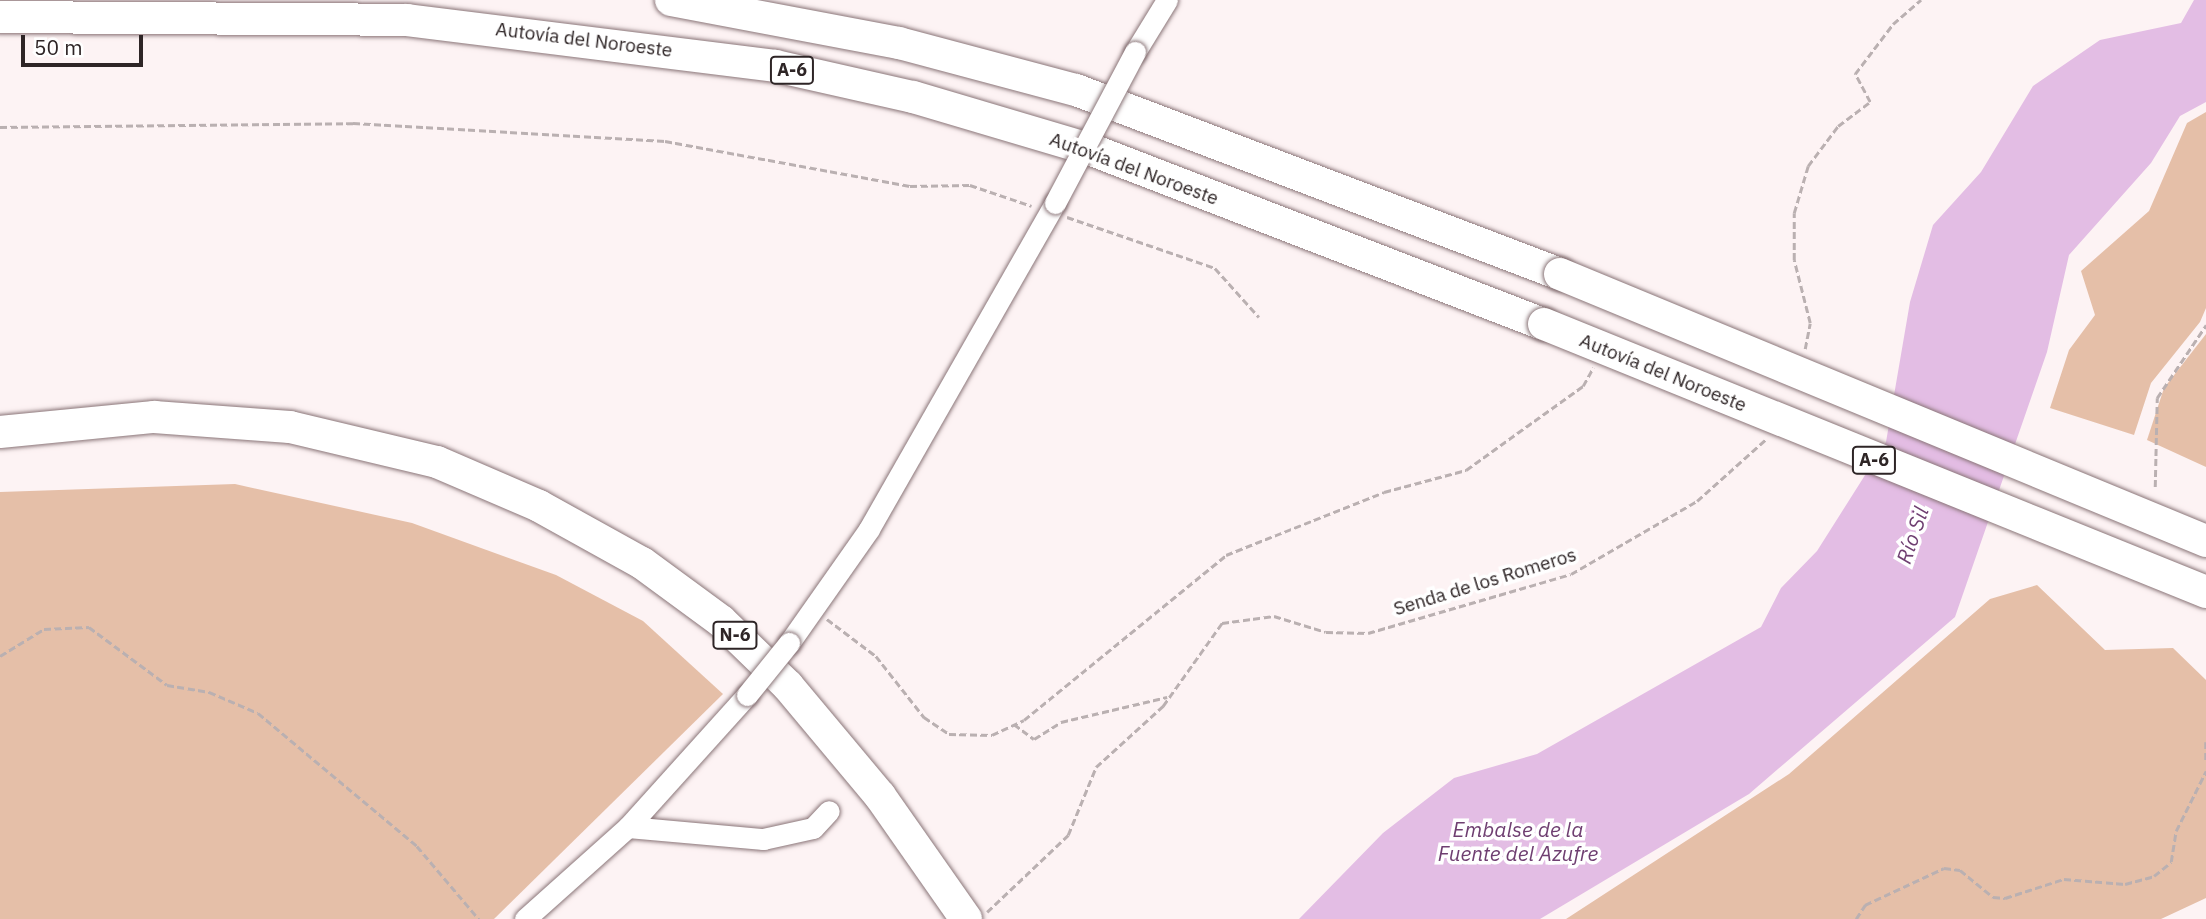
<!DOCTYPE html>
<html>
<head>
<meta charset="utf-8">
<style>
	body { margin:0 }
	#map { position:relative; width:2206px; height:919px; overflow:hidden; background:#fdf3f4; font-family:"IBM Plex Sans",sans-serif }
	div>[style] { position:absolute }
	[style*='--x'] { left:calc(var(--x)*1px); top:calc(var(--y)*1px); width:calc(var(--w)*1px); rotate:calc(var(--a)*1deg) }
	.green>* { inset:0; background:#e5bfa8 }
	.water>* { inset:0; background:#e3bde4 }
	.path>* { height:2.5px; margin-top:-1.25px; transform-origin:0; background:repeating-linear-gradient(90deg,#bab0b1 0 7px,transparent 0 10.5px) }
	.roads { filter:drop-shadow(0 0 2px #8a7578) drop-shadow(0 0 2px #8a7578) }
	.minor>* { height:21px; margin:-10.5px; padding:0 10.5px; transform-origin:10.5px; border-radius:10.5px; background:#fff }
	.highway>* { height:32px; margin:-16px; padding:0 16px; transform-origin:16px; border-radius:16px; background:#fff }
	.bridges { filter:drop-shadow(0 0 2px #8a7578) drop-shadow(0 0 2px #8a7578) }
	.minor-bridge>* { height:21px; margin:-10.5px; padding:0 10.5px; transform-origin:10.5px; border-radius:10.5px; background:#fff }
	.highway-bridge>* { height:32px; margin:-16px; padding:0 16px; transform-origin:16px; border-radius:16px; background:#fff }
	span { translate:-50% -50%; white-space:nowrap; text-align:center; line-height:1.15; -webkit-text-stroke:7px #fff; paint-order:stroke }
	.shield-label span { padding:2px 5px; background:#fff; border:2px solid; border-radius:5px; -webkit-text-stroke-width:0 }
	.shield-label { font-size:18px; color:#2e2526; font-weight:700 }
	.street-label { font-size:19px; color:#2e2526 }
	.water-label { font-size:21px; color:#6f3f71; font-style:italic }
	.scale { position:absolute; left:21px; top:35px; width:122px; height:32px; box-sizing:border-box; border:4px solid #2e2526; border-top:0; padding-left:9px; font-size:21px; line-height:24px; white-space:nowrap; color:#2e2526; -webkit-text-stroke:5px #fff; paint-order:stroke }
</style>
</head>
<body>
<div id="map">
	<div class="green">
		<div style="clip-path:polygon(2206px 112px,2206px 308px,2200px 322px,2151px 383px,2134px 435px,2050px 408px,2069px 350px,2095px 315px,2081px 271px,2149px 211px,2187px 123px)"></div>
		<div style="clip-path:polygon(2206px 334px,2206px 467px,2147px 440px,2164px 388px)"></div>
		<div style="clip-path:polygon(235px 484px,412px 523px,556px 575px,643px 621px,723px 694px,494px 919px,0 919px,0 492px)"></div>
		<div style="clip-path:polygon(2037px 585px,2105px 650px,2173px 648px,2206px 680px,2206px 898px,2161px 919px,1566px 919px,1789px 774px,1990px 599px)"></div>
	</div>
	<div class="water">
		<div style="clip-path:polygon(2194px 0,2206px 0,2206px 102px,2180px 116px,2151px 163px,2069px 255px,2047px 352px,1955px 617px,1749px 794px,1540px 919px,1299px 919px,1383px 833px,1454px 778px,1537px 754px,1761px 627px,1781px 588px,1817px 551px,1886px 442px,1910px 302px,1933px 225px,1981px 172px,2033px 86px,2100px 40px,2181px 23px)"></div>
	</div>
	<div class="path">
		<div style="--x:0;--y:127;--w:353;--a:-0.6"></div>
		<div style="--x:353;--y:123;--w:313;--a:3.3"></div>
		<div style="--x:665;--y:141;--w:249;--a:10.4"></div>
		<div style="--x:910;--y:186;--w:60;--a:-1"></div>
		<div style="--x:970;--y:185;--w:65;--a:18.7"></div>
		<div style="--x:1067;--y:217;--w:157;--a:19"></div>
		<div style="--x:1215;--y:268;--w:66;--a:48.1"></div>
		<div style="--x:1805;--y:349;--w:26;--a:-79"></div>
		<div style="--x:1810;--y:323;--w:65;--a:-104.3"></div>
		<div style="--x:1794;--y:260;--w:47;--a:-90"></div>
		<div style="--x:1794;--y:213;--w:49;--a:-73.4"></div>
		<div style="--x:1808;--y:166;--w:50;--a:-53.1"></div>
		<div style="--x:1838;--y:126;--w:40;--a:-37"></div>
		<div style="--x:1870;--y:102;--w:32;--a:-118"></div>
		<div style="--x:1855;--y:74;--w:63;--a:-52.8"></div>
		<div style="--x:1893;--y:24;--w:37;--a:-41"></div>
		<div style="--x:2155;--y:487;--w:89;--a:-88.7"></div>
		<div style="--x:2157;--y:398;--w:88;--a:-56.1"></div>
		<div style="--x:827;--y:619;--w:61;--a:37.1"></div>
		<div style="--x:876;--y:656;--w:78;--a:51.8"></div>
		<div style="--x:924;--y:717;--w:30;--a:34"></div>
		<div style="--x:949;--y:734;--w:43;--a:1.3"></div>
		<div style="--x:992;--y:735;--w:35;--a:-25"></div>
		<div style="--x:1024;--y:720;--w:261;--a:-39.2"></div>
		<div style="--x:1226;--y:555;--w:170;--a:-21.7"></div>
		<div style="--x:1384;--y:492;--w:85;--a:-15"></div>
		<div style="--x:1466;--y:470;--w:144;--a:-35.7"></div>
		<div style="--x:1583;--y:386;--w:21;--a:-61"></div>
		<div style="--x:0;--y:656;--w:52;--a:-31.5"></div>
		<div style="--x:44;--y:629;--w:45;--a:-2.5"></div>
		<div style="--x:89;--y:627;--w:97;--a:36.6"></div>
		<div style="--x:167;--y:685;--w:43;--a:9.5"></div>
		<div style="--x:209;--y:692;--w:53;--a:23.2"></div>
		<div style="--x:258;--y:713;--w:207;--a:39.9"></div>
		<div style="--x:417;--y:846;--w:96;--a:49.7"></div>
		<div style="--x:1014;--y:724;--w:25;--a:37"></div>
		<div style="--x:1034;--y:739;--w:32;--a:-32"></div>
		<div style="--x:1061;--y:722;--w:109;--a:-13.3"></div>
		<div style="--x:2206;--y:742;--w:20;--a:90"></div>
		<div style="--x:987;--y:912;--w:112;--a:-43.5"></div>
		<div style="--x:1068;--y:835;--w:74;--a:-67.6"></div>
		<div style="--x:1096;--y:767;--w:91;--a:-42.3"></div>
		<div style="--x:1163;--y:706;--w:102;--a:-54.6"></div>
		<div style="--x:1222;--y:623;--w:52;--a:-7.7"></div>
		<div style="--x:1274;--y:616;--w:54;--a:17.1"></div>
		<div style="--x:1326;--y:632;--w:42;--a:1.4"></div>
		<div style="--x:1368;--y:633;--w:211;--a:-16.2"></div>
		<div style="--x:1571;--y:574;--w:146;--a:-30.1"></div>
		<div style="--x:1697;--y:501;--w:93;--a:-41.9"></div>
		<div style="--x:1856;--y:919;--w:17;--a:-57"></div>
		<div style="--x:1865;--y:905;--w:87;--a:-25.1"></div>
		<div style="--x:1944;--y:868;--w:16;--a:7"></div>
		<div style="--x:1960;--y:870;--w:43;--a:39.3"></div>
		<div style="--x:1993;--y:897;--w:12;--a:5"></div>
		<div style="--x:2005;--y:898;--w:62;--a:-17.9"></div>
		<div style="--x:2064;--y:879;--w:61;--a:4.7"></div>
		<div style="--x:2125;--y:884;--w:30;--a:-15"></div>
		<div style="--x:2154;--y:876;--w:22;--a:-39"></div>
		<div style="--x:2171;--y:862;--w:31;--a:-81"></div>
		<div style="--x:2176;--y:831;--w:67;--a:-63.4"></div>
	</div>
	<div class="roads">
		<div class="minor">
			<div style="--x:1135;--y:52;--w:61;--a:-58.4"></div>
			<div style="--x:789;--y:643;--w:139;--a:-54.9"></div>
			<div style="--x:869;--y:529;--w:375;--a:-60.3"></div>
			<div style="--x:628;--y:827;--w:136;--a:5.1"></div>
			<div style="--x:763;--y:839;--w:51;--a:-12.4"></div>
			<div style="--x:813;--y:828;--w:23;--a:-47"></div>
			<div style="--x:525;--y:919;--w:138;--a:-41.8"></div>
			<div style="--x:628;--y:827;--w:178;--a:-48"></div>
		</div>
		<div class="highway">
			<div style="--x:671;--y:0;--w:232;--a:10.7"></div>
			<div style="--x:899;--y:43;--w:183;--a:14.9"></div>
			<div style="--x:1076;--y:90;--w:518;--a:20.82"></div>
			<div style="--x:0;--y:17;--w:407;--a:0.4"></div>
			<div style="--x:407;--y:20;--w:371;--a:7.1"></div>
			<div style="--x:775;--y:66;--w:141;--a:12.7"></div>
			<div style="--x:913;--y:97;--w:187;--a:16.5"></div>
			<div style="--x:1092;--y:150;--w:484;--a:21.1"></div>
			<div style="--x:0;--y:432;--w:155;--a:-5.6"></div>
			<div style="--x:154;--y:417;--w:136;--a:4.2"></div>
			<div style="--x:290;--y:427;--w:151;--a:13.4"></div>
			<div style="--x:437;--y:462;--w:111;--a:23.3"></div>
			<div style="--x:539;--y:506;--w:118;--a:29"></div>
			<div style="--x:642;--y:563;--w:98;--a:36.3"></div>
			<div style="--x:721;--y:621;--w:93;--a:44.1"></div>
			<div style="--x:788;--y:686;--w:143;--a:50.1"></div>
			<div style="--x:880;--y:796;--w:150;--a:55"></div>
		</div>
	</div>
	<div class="bridges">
		<div class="minor-bridge">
			<div style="--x:1055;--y:203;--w:171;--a:-62.1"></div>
			<div style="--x:747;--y:695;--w:67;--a:-51.1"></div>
		</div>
		<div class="highway-bridge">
			<div style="--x:1560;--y:274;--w:699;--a:22.46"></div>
			<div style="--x:1544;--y:324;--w:714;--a:22.04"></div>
		</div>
	</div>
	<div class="shield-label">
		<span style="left:792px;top:70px">A-6</span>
		<span style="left:1874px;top:460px">A-6</span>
		<span style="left:735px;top:635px">N-6</span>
	</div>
	<div class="street-label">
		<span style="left:584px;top:40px;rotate:7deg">Autovía del Noroeste</span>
		<span style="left:1134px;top:169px;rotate:20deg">Autovía del Noroeste</span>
		<span style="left:1663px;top:373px;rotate:22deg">Autovía del Noroeste</span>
		<span style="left:1485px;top:582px;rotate:-17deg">Senda de los Romeros</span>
	</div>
	<div class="water-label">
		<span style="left:1912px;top:535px;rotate:-71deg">Río Sil</span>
		<span style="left:1518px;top:841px">Embalse de la<br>Fuente del Azufre</span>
	</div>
	<div class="scale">50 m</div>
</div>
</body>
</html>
